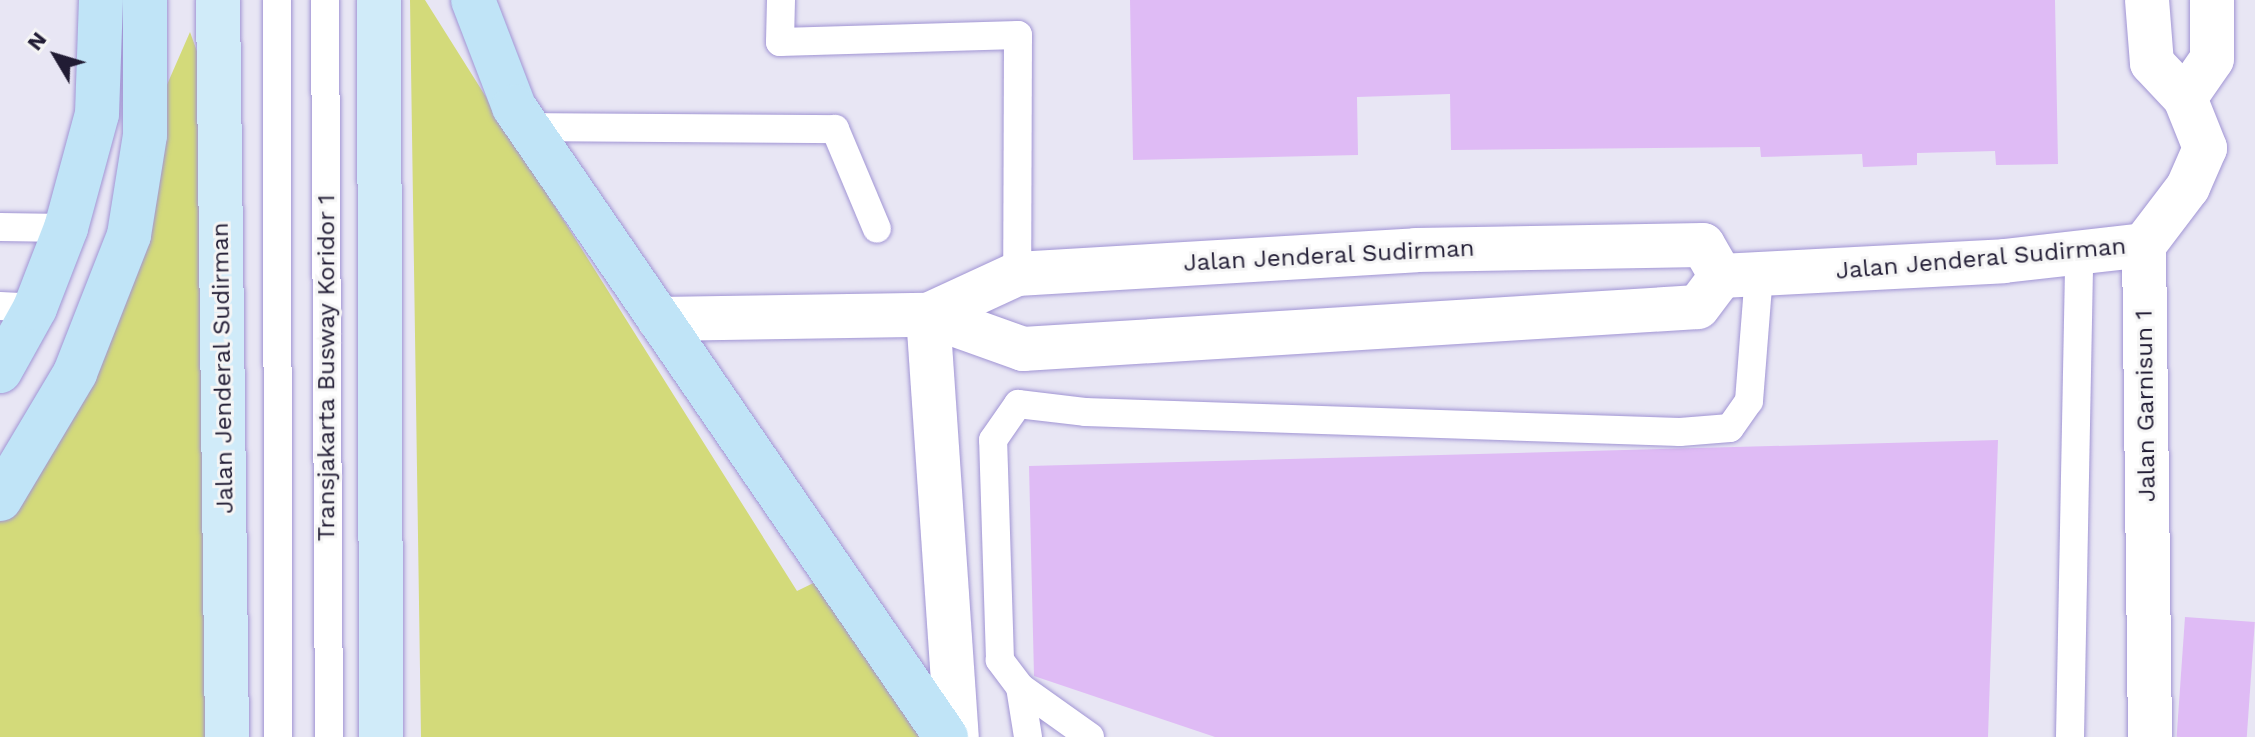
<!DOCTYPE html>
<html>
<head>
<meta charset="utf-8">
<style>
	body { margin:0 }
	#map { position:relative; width:2255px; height:737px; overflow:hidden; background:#e8e6f4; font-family:"Work Sans",sans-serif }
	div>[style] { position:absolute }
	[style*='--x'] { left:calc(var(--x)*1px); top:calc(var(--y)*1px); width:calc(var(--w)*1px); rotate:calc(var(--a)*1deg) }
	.green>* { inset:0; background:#d3da7a }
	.building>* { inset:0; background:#dfbbf5; transform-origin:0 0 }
	.roads { filter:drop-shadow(0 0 2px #a195d4) drop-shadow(0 0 2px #a195d4) }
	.service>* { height:28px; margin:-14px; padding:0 14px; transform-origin:14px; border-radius:14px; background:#fff }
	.minor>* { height:44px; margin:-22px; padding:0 22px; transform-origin:22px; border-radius:22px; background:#fff }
	.primary>* { height:44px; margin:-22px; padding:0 22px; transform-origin:22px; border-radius:22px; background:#d0ebf9 }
	.trunk>* { height:44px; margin:-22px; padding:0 22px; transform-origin:22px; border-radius:22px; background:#c0e4f7 }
	span { translate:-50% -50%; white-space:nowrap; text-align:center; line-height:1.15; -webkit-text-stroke:6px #f5f5f5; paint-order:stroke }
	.street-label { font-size:24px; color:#211c34 }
	.north { position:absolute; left:16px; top:16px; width:80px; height:80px; -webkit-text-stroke:6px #f5f5f5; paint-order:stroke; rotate:308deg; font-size:22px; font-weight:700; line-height:32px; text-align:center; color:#211c34 }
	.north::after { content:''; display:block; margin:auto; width:28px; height:36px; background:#211c34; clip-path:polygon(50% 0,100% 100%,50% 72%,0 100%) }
</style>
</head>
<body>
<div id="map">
	<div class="green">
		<div style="clip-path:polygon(410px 0,425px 0,797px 591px,834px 573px,949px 737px,421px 737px)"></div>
		<div style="clip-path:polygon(190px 32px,220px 115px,227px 737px,0 737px,0 499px,22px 470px,145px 135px)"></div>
	</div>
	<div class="building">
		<div style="clip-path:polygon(1130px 0,2055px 0,2058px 164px,1996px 165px,1995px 151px,1917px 153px,1917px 165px,1863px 167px,1862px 154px,1761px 157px,1760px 147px,1451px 150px,1450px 94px,1357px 97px,1358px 155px,1133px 160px)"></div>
		<div style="clip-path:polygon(1998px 440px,1988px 737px,1215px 737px,1034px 676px,1029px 466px)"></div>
		<div style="left:2185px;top:617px;width:70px;height:120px;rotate:4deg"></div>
	</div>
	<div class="roads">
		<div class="service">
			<div style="--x:277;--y:0;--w:737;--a:89.92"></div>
			<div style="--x:325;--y:0;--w:737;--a:89.69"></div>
			<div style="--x:781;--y:0;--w:42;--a:91.4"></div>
			<div style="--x:780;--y:42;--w:238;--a:-1.7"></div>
			<div style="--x:1018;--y:35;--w:239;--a:90.2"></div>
			<div style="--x:529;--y:127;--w:306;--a:0.4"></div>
			<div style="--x:835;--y:129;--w:108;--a:67.2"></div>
			<div style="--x:0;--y:227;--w:66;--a:0.9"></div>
			<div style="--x:0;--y:306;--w:35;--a:3"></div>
			<div style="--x:1020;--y:687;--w:51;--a:80.9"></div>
			<div style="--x:1090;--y:737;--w:86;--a:-144.5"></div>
			<div style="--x:1020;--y:687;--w:34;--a:-127"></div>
			<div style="--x:1000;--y:660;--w:220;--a:-91.8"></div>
			<div style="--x:993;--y:440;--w:44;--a:-55.2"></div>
			<div style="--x:1018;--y:404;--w:67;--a:6.8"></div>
			<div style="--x:1085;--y:412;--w:595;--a:1.93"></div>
			<div style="--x:1680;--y:432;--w:50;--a:-4.6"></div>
			<div style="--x:1730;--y:428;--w:33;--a:-55"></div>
			<div style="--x:1749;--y:401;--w:126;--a:-85.5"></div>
			<div style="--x:2070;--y:737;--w:484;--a:-88.9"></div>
		</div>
		<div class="minor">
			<div style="--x:2147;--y:0;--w:63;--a:85.5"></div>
			<div style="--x:2152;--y:63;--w:48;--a:46.7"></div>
			<div style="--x:2185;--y:98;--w:54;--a:68.2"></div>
			<div style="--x:2205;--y:148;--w:43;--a:113.6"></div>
			<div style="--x:2188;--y:187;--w:73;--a:127.2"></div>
			<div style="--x:2144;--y:245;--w:492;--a:89.3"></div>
			<div style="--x:2185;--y:98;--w:47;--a:-55.3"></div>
			<div style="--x:2212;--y:59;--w:59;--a:-90"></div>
			<div style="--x:1721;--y:276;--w:283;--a:-3"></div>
			<div style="--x:2004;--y:261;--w:141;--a:-6.5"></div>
			<div style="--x:928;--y:315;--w:98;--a:-24.7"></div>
			<div style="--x:1017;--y:274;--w:400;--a:-3.4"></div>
			<div style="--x:1416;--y:250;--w:287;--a:-1"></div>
			<div style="--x:1703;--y:245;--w:36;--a:60"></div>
			<div style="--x:928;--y:315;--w:423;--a:86.1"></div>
			<div style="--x:659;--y:319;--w:269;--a:-0.9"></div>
			<div style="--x:928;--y:315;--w:101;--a:19.7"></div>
			<div style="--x:1023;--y:349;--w:676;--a:-3.56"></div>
			<div style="--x:1698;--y:307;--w:39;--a:-53"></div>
		</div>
		<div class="primary">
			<div style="--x:218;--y:0;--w:737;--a:89.3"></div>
			<div style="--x:379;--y:0;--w:737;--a:89.84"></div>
		</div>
		<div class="trunk">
			<div style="--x:473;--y:0;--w:115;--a:69"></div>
			<div style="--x:514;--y:107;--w:764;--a:55.56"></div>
			<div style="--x:0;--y:371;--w:72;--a:-60.9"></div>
			<div style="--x:35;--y:308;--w:86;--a:-68.8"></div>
			<div style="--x:66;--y:228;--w:118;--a:-74.8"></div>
			<div style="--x:97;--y:114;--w:114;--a:-88"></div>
			<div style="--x:0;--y:499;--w:147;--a:-59.2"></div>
			<div style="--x:75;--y:373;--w:148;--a:-68.6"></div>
			<div style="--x:129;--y:235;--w:101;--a:-80.9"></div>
			<div style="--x:145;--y:135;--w:135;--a:-90"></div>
		</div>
	</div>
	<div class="street-label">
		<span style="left:1329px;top:256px;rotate:-3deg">Jalan Jenderal Sudirman</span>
		<span style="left:1981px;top:259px;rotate:-5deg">Jalan Jenderal Sudirman</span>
		<span style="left:223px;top:368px;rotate:-91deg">Jalan Jenderal Sudirman</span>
		<span style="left:327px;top:368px;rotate:-90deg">Transjakarta Busway Koridor 1</span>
		<span style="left:2146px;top:406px;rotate:-91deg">Jalan Garnisun 1</span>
	</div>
	<div class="north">N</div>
</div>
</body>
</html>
